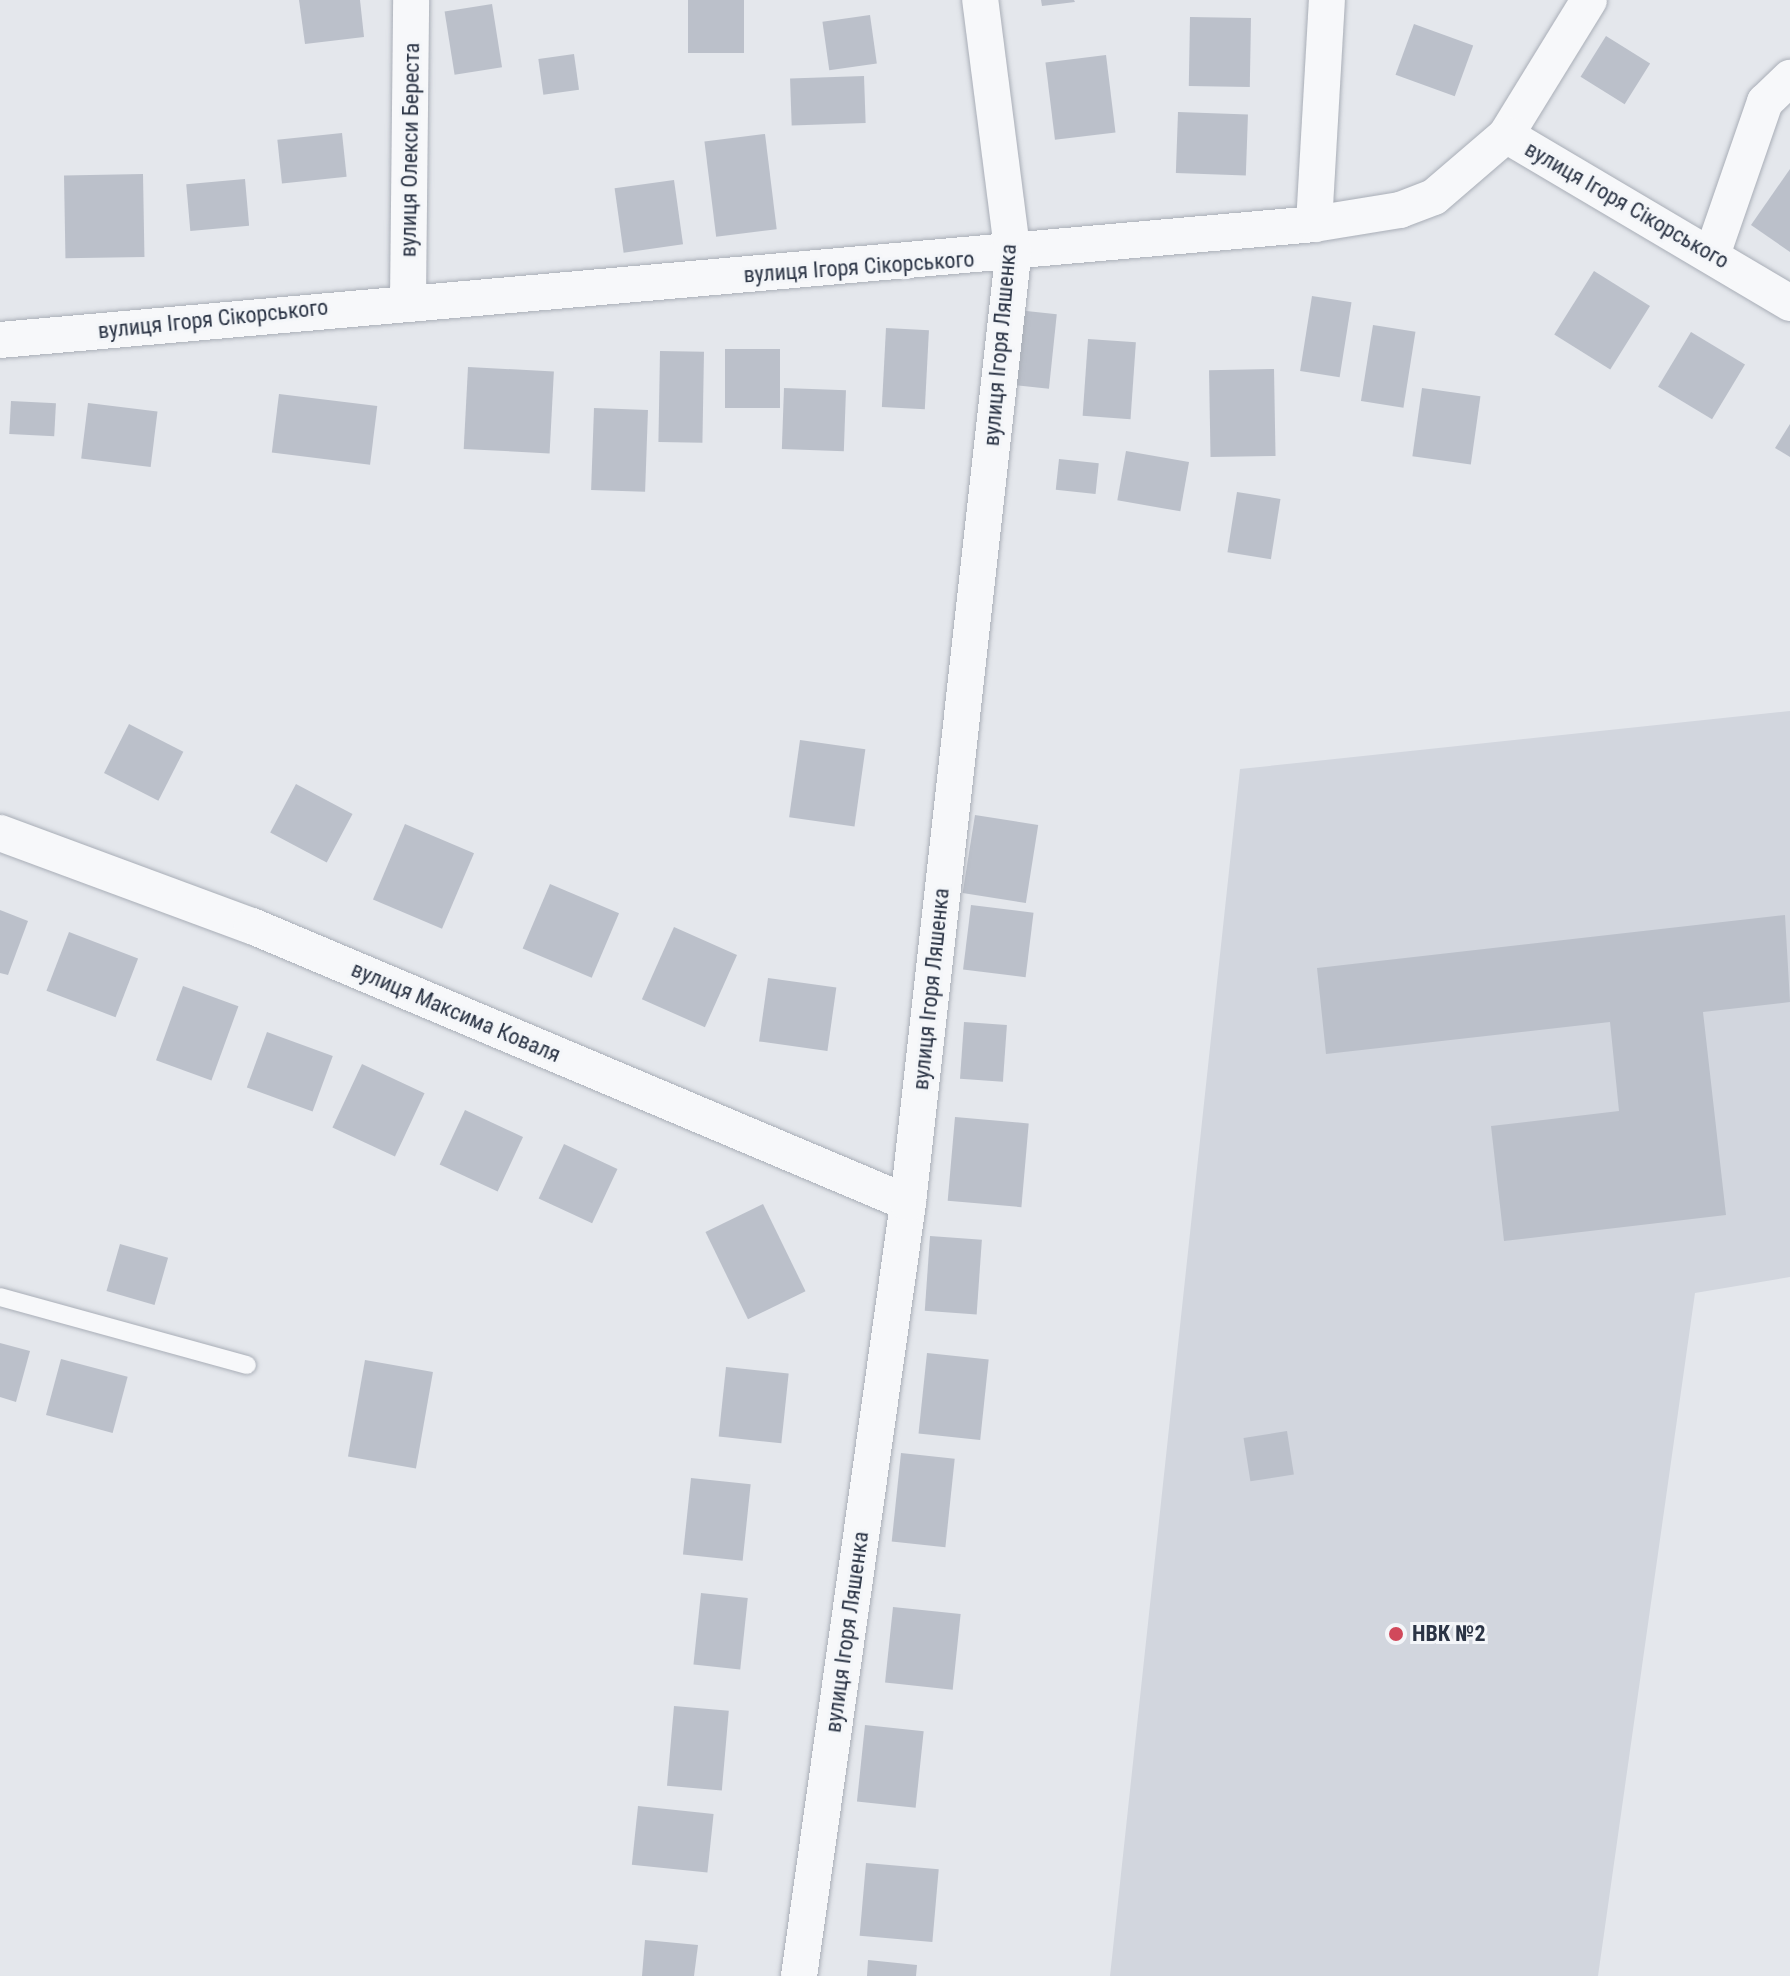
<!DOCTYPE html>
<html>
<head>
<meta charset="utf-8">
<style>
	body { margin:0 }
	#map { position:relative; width:1790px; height:1976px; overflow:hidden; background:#e4e7ec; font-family:"Roboto Condensed",sans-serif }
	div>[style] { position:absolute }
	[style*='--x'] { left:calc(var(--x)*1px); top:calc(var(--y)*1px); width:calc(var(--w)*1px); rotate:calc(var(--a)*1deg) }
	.built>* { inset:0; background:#d2d6de }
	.building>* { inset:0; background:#bbc0ca; transform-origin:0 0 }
	.roads { filter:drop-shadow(0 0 2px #a9aeb7) drop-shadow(0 0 2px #a9aeb7) }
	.lane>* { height:18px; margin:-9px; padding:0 9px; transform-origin:9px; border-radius:9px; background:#f7f8fa }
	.street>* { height:36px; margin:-18px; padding:0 18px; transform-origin:18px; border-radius:18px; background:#f7f8fa }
	.dots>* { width:22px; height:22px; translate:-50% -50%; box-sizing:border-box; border:4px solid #f4f6f9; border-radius:50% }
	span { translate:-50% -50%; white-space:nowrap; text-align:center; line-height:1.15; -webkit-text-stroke:6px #f4f6f9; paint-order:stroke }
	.street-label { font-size:22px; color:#2b3445 }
	.poi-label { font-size:22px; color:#2b3445; font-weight:700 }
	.left { translate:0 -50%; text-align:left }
</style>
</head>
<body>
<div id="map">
	<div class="built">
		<div style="clip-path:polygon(1790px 711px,1790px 1277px,1695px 1293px,1598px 1976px,1110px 1976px,1240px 769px)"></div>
	</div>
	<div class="building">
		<div style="clip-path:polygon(299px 0,360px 0,364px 37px,305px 44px)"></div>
		<div style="left:688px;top:0;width:56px;height:53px"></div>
		<div style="clip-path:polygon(1041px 0,1074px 0,1075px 2px,1042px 6px)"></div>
		<div style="left:492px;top:4px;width:64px;height:48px;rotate:81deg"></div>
		<div style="left:870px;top:15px;width:49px;height:48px;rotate:82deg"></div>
		<div style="left:1190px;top:17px;width:61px;height:69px;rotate:1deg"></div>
		<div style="left:1414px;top:24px;width:63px;height:54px;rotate:20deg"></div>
		<div style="left:1606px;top:36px;width:52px;height:48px;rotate:32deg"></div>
		<div style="left:574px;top:54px;width:36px;height:36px;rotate:82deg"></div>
		<div style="left:1106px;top:55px;width:78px;height:61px;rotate:83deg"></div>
		<div style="left:864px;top:76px;width:47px;height:74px;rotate:88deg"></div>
		<div style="left:1178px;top:112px;width:70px;height:61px;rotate:2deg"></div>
		<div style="left:342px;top:133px;width:44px;height:65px;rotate:84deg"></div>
		<div style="left:765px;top:134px;width:96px;height:61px;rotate:83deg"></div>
		<div style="clip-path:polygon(1790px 169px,1790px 252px,1751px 225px)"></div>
		<div style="left:143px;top:174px;width:83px;height:79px;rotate:89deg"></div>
		<div style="left:245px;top:179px;width:47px;height:59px;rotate:85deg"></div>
		<div style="left:674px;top:180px;width:65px;height:60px;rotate:82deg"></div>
		<div style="left:1594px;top:271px;width:66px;height:75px;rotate:32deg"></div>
		<div style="left:1312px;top:296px;width:40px;height:76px;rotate:9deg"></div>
		<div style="left:1017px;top:310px;width:40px;height:75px;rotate:6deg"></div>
		<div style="left:1373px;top:325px;width:43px;height:77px;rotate:9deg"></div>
		<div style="left:886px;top:328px;width:43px;height:79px;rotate:3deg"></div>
		<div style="left:1691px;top:332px;width:63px;height:64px;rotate:31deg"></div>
		<div style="left:1088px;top:339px;width:48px;height:77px;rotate:4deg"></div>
		<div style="left:725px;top:349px;width:55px;height:59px"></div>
		<div style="left:660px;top:351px;width:44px;height:91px;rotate:1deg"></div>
		<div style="left:468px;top:367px;width:86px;height:82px;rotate:3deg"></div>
		<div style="left:1274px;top:369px;width:87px;height:65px;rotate:89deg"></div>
		<div style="left:784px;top:388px;width:62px;height:61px;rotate:2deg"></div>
		<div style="left:1422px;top:388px;width:59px;height:69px;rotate:8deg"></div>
		<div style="left:279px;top:394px;width:99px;height:59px;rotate:7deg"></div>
		<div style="left:11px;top:401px;width:45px;height:33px;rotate:3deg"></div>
		<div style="left:88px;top:403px;width:70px;height:56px;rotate:7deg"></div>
		<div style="left:594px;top:408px;width:54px;height:82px;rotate:2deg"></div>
		<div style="clip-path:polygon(1790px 424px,1790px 457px,1775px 448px)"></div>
		<div style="left:1126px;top:451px;width:64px;height:50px;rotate:10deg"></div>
		<div style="left:1059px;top:459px;width:40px;height:31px;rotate:6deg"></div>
		<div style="left:1237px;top:492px;width:44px;height:61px;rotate:9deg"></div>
		<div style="left:129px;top:724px;width:61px;height:55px;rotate:27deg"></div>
		<div style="left:800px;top:740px;width:66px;height:78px;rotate:8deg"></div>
		<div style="left:296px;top:784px;width:64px;height:55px;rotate:28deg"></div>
		<div style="left:975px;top:815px;width:64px;height:79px;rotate:9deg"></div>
		<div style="left:405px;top:824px;width:75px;height:82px;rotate:23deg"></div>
		<div style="left:550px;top:884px;width:75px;height:70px;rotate:23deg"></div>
		<div style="left:971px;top:905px;width:63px;height:65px;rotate:7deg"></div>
		<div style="clip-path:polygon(0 910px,28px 921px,8px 975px,0 973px)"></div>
		<div style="clip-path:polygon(1785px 915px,1790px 1002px,1703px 1012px,1726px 1215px,1504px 1241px,1491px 1126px,1619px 1111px,1610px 1022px,1326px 1054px,1317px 968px)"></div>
		<div style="left:674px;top:927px;width:69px;height:79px;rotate:24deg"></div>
		<div style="left:69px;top:932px;width:74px;height:63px;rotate:21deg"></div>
		<div style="left:768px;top:978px;width:69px;height:64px;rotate:8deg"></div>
		<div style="left:183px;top:986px;width:59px;height:79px;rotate:20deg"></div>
		<div style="left:964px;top:1022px;width:43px;height:57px;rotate:4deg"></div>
		<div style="left:267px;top:1032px;width:70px;height:59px;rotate:20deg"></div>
		<div style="left:362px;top:1064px;width:69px;height:70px;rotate:25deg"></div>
		<div style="left:465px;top:1110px;width:64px;height:60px;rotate:25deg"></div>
		<div style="left:955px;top:1117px;width:74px;height:84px;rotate:5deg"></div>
		<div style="left:564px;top:1144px;width:59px;height:60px;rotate:25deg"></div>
		<div style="left:763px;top:1204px;width:97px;height:64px;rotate:64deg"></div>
		<div style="left:930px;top:1236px;width:52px;height:75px;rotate:4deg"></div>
		<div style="left:120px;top:1244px;width:50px;height:49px;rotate:16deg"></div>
		<div style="clip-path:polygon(0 1343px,30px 1351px,16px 1402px,0 1397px)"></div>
		<div style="left:927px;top:1353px;width:62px;height:81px;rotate:6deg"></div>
		<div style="left:61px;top:1359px;width:69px;height:58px;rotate:15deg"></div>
		<div style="left:365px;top:1360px;width:69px;height:98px;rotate:10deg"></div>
		<div style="left:726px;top:1367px;width:63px;height:70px;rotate:6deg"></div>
		<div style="left:1287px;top:1431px;width:44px;height:44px;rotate:81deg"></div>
		<div style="left:901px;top:1453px;width:54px;height:89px;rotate:6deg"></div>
		<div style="left:691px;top:1478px;width:60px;height:77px;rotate:6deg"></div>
		<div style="left:701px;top:1593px;width:47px;height:72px;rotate:6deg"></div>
		<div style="left:893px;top:1607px;width:68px;height:76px;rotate:6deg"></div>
		<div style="left:674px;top:1706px;width:55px;height:80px;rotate:5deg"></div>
		<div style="left:865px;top:1725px;width:59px;height:77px;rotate:6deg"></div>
		<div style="left:638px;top:1806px;width:76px;height:59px;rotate:6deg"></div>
		<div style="left:866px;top:1863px;width:73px;height:73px;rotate:5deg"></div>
		<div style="clip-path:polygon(645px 1940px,698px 1945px,694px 1976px,642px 1976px)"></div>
		<div style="clip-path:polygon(868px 1960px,917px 1965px,916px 1976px,867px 1976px)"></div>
	</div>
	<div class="roads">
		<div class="lane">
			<div style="--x:0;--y:1297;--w:256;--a:15.4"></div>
		</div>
		<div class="street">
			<div style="--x:1506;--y:135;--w:158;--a:-58.4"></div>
			<div style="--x:1314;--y:224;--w:224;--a:-86.7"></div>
			<div style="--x:1713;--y:252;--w:159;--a:-70.9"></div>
			<div style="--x:1765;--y:102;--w:35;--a:-44"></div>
			<div style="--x:408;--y:300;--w:300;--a:-89.4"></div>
			<div style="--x:0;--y:340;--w:1319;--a:-5.04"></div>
			<div style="--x:1314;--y:224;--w:87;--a:-9.2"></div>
			<div style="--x:1400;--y:210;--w:36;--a:-21"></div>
			<div style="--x:1434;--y:197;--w:95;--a:-40.7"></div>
			<div style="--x:1506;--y:135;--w:330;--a:30.6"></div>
			<div style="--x:0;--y:833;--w:269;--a:20.3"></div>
			<div style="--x:252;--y:926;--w:712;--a:22.89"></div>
			<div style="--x:799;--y:1976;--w:781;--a:-81.97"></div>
			<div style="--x:908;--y:1203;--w:953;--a:-83.67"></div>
			<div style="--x:1013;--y:256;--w:258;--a:-97.3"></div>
		</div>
	</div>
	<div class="dots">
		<div style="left:1396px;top:1634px;background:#d1495b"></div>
	</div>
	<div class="street-label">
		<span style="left:410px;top:150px;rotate:-89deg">вулиця Олекси Береста</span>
		<span style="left:1627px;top:205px;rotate:30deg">вулиця Ігоря Сікорського</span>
		<span style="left:859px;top:267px;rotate:-4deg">вулиця Ігоря Сікорського</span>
		<span style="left:213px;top:319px;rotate:-6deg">вулиця Ігоря Сікорського</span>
		<span style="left:1000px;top:345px;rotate:-85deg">вулиця Ігоря Ляшенка</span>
		<span style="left:931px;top:989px;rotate:-84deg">вулиця Ігоря Ляшенка</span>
		<span style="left:456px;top:1012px;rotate:23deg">вулиця Максима Коваля</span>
		<span style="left:847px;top:1632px;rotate:-82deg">вулиця Ігоря Ляшенка</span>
	</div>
	<div class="poi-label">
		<span class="left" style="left:1412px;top:1634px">НВК №2</span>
	</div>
</div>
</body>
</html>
